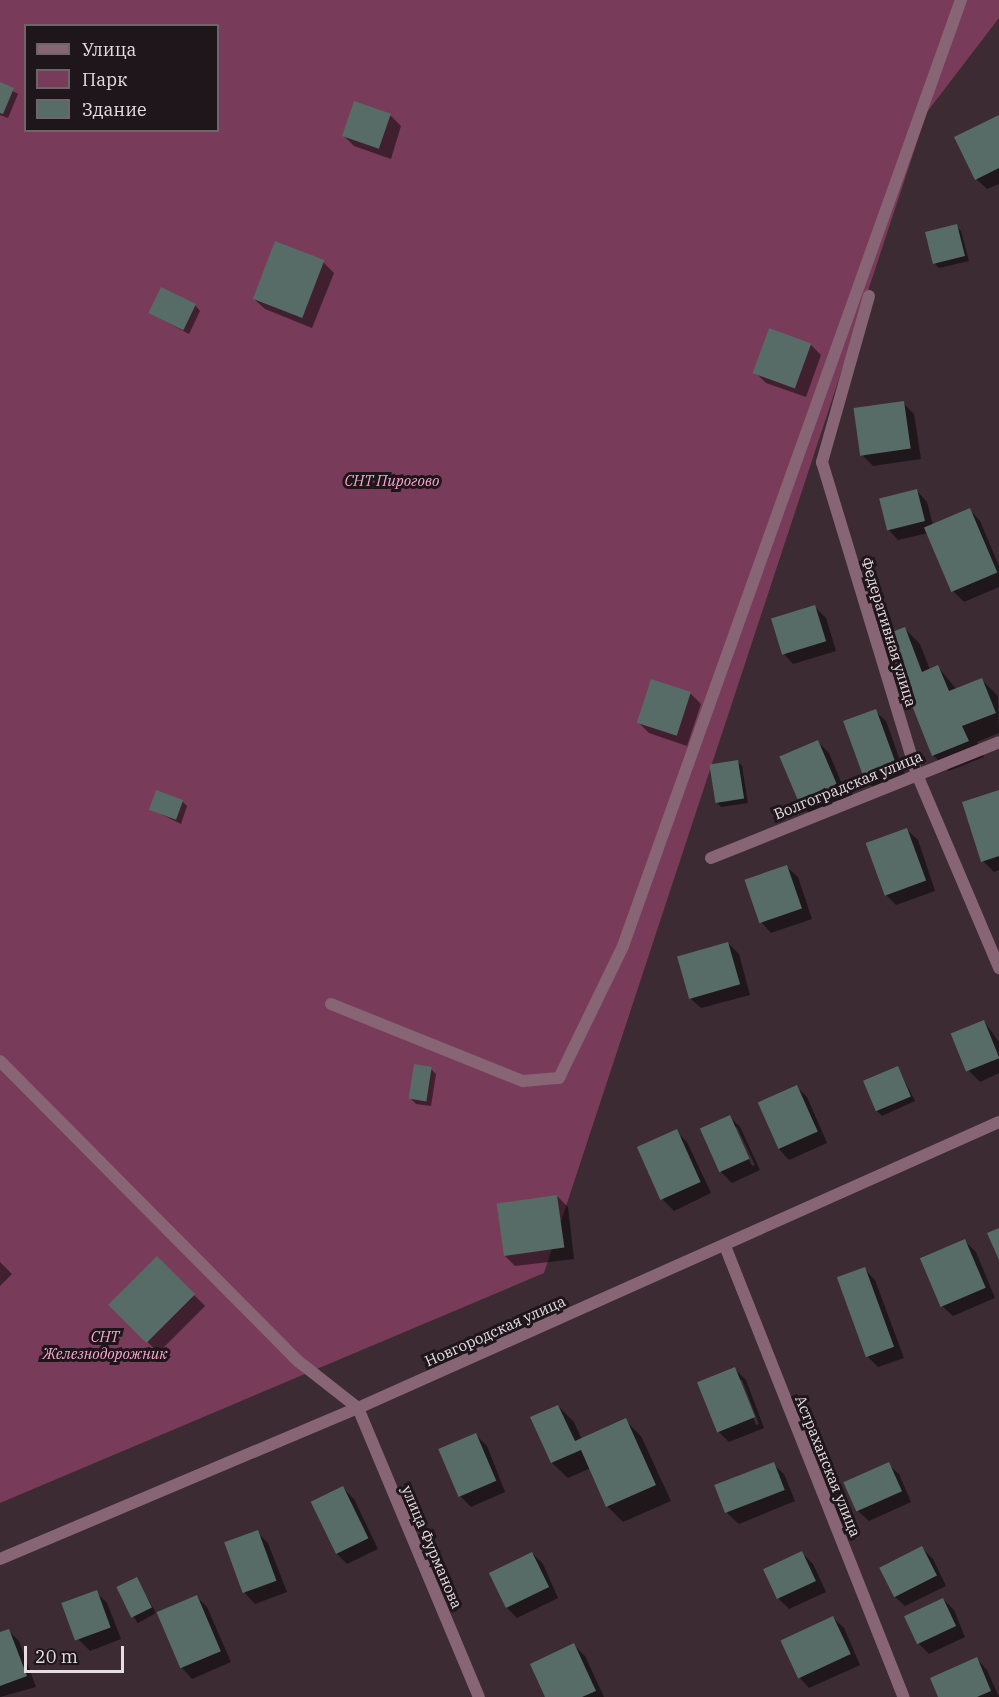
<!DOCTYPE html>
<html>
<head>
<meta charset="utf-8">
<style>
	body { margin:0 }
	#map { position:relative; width:999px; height:1697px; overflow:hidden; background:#3c2b33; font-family:"IBM Plex Serif",serif }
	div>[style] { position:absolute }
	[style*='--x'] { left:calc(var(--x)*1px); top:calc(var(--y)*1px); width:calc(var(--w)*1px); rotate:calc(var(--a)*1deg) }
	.green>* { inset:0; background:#783b59 }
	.shadow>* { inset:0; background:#0007; transform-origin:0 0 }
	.building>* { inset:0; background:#576c66; transform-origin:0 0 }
	.lane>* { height:12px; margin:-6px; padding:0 6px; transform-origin:6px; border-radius:6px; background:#876574 }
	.street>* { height:12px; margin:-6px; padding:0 6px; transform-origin:6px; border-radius:6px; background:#876574 }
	span { translate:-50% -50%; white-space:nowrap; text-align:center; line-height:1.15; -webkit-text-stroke:6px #1e161a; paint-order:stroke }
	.park-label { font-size:15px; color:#faa6cd; font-style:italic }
	.street-label { font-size:15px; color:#e7dce0 }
	.legend { position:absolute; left:24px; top:24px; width:195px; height:108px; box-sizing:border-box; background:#1e161a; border:2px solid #6e6569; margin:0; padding:8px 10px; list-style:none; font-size:18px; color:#e7dce0 }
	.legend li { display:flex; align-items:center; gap:12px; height:30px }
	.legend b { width:30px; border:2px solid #6e6569 }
	.scale { position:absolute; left:24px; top:1646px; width:100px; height:27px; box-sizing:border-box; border:3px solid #e7dce0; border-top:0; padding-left:8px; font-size:18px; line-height:21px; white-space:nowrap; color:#e7dce0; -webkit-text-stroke:4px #1e161a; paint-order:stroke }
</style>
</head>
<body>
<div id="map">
	<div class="green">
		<div style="clip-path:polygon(evenodd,0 0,999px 0,999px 18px,927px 112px,544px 1273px,0 1503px,0 0,26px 26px,218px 26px,218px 130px,26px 130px,26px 26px)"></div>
	</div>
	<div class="shadow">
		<div style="clip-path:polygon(0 84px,18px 94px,8px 118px,0 115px)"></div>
		<div style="clip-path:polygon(355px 103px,391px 116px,401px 126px,391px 159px,354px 146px,344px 136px)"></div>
		<div style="clip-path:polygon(999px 117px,999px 184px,987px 189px,976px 179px)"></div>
		<div style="clip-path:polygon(956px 226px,961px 231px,969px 261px,939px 268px,934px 263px)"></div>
		<div style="clip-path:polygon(323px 262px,334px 273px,312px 328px,265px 309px,254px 299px)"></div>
		<div style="clip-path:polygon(195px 305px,200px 311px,189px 334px,150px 313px)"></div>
		<div style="clip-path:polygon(810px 344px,821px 355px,806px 397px,766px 383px,755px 372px)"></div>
		<div style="clip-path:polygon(903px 403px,914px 414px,921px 459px,873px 466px,863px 456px)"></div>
		<div style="clip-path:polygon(917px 491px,927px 502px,933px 525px,970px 510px,980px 521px,999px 566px,999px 587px,964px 602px,953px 591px,928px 533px,898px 540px,888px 529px)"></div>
		<div style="clip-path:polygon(815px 607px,826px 618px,836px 651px,793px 664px,783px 653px)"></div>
		<div style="clip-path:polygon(904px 628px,920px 644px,930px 670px,938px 667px,957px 690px,982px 680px,998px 696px,999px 733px,977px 742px,984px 757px,949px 771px,933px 755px)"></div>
		<div style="clip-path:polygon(652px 681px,691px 694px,701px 704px,687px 746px,649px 733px,638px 722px)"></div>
		<div style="clip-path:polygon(875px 711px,886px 721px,906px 777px,875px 789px,864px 778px)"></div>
		<div style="clip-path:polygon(818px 742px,829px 753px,850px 803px,814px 818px,803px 807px)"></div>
		<div style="clip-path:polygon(737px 761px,742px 766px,748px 803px,721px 807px,716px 802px)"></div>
		<div style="clip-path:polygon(999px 791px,999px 870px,994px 872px,983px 861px)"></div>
		<div style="clip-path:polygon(182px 801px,187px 806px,181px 824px,151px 809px)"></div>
		<div style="clip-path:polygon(907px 830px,918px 840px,935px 891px,896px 905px,885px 894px)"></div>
		<div style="clip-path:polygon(787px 867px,798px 877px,812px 919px,771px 933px,761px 922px)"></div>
		<div style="clip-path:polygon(728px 943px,739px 954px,750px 995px,701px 1008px,690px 998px)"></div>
		<div style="clip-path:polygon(984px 1021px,999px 1042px,999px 1073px,980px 1082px,969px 1071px)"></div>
		<div style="clip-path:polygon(898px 1068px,915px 1101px,882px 1116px,877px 1111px)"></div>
		<div style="clip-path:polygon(431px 1069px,436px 1074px,431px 1106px,416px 1104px,411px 1099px)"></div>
		<div style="clip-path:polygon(796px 1086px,807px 1097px,827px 1143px,789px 1160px,779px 1149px)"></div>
		<div style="clip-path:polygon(evenodd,730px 1117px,740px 1127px,760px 1170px,732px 1183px,721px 1172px,730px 1117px,734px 1127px,737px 1127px,755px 1165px,752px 1166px,734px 1127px)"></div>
		<div style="clip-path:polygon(676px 1131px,687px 1142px,711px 1193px,674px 1211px,663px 1200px)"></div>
		<div style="clip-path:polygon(557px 1196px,568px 1207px,574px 1259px,515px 1266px,504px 1255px)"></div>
		<div style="clip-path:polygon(965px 1241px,976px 1252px,995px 1298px,953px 1316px,942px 1306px)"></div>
		<div style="left:157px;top:1258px;width:68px;height:66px;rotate:45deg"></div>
		<div style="clip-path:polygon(0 1262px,12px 1274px,0 1286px)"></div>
		<div style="clip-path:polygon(864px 1269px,875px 1280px,904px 1358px,878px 1367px,867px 1356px)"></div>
		<div style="clip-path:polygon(evenodd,735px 1369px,746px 1380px,764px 1428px,729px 1442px,718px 1431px,735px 1369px,738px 1380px,742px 1380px,759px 1424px,756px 1425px,738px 1380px)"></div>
		<div style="clip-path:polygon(558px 1406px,574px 1422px,582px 1440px,625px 1420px,641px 1436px,671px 1501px,623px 1522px,607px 1506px,591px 1468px,568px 1478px,552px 1463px,532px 1418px)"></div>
		<div style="clip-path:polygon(476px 1435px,487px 1446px,505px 1492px,471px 1507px,460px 1496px)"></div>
		<div style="clip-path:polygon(773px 1464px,784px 1474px,795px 1501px,739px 1524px,728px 1514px,717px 1487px)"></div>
		<div style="clip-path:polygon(888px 1464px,899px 1474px,911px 1502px,869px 1521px,858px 1511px)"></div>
		<div style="clip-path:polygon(343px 1488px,354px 1499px,378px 1549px,347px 1564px,336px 1553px)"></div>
		<div style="clip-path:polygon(257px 1532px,268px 1543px,287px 1592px,255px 1604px,245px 1593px)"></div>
		<div style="clip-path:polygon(922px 1548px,933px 1559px,946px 1586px,905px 1606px,894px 1596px)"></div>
		<div style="clip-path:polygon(532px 1553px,543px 1564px,558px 1598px,517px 1618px,506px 1607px)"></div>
		<div style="clip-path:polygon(802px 1553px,813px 1564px,826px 1592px,789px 1609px,778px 1598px)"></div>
		<div style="left:137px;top:1579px;width:39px;height:21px;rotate:61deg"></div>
		<div style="clip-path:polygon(96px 1592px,107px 1603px,121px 1639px,90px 1651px,79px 1640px)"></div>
		<div style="clip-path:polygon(196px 1596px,207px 1607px,231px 1662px,192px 1679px,182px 1668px)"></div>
		<div style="clip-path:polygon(943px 1599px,954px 1610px,965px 1637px,929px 1654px,918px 1643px)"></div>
		<div style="clip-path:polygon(833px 1618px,844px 1628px,860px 1665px,809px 1688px,799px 1677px,782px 1641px)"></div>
		<div style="clip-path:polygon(9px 1631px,19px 1641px,36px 1687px,0 1697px,0 1634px)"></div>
		<div style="clip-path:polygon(574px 1645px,585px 1656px,604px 1697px,547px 1697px)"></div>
		<div style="clip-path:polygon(977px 1659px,987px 1670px,999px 1697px,940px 1697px)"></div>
	</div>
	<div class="building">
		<div style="clip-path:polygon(0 82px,14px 88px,3px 114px,0 113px)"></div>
		<div style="left:354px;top:101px;width:39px;height:37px;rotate:19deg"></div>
		<div style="clip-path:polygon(999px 115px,999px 168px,975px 180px,954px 137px)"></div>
		<div style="left:957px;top:224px;width:33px;height:33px;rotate:76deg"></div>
		<div style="left:275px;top:241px;width:53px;height:62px;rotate:21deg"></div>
		<div style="left:161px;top:287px;width:39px;height:29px;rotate:26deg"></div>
		<div style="left:769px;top:328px;width:45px;height:48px;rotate:20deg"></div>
		<div style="left:904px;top:401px;width:48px;height:51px;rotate:82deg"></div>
		<div style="left:917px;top:489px;width:33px;height:39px;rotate:76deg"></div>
		<div style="left:970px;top:508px;width:70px;height:50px;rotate:67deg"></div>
		<div style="left:815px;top:605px;width:38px;height:46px;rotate:73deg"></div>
		<div style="clip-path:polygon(905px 627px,922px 672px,938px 665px,949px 691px,982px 678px,996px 713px,962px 726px,969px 741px,932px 756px,884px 635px)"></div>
		<div style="left:651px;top:679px;width:42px;height:46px;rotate:18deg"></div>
		<div style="left:876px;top:709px;width:61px;height:35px;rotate:70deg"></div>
		<div style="left:818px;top:740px;width:56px;height:42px;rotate:67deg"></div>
		<div style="left:738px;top:760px;width:39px;height:29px;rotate:81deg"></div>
		<div style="left:156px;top:790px;width:29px;height:21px;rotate:20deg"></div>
		<div style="clip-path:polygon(999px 790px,999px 856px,981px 862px,962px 802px)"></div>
		<div style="left:907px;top:828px;width:56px;height:44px;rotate:70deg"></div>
		<div style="left:787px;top:865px;width:46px;height:45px;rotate:71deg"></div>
		<div style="left:728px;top:942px;width:44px;height:53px;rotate:74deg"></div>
		<div style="left:984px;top:1020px;width:41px;height:36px;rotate:68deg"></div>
		<div style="left:414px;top:1064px;width:18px;height:35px;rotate:9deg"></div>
		<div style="left:898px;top:1066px;width:33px;height:38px;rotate:67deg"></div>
		<div style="left:797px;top:1085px;width:51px;height:43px;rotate:66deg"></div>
		<div style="left:730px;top:1115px;width:48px;height:33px;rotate:66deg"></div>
		<div style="left:677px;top:1129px;width:58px;height:44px;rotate:66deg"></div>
		<div style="left:557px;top:1195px;width:53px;height:61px;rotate:82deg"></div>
		<div style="clip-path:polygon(999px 1228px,999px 1260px,987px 1233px)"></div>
		<div style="left:965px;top:1239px;width:53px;height:49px;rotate:67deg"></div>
		<div style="left:157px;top:1256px;width:54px;height:69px;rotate:45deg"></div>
		<div style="left:865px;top:1267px;width:85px;height:30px;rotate:70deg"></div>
		<div style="left:735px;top:1367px;width:54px;height:41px;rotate:68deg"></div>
		<div style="clip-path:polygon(558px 1405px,575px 1441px,626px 1418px,656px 1485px,606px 1507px,581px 1450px,551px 1463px,530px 1417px)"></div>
		<div style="left:476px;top:1433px;width:52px;height:41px;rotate:67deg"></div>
		<div style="left:774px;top:1462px;width:30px;height:64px;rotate:69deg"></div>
		<div style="left:889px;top:1462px;width:32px;height:50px;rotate:66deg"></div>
		<div style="left:343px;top:1486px;width:58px;height:36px;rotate:64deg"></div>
		<div style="left:258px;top:1530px;width:54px;height:36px;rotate:70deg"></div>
		<div style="left:922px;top:1546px;width:33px;height:48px;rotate:63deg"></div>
		<div style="left:802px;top:1551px;width:33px;height:43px;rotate:65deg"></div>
		<div style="left:532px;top:1552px;width:39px;height:48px;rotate:64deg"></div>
		<div style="left:137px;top:1577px;width:34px;height:23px;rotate:64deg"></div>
		<div style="left:97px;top:1590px;width:40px;height:38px;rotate:70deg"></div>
		<div style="left:197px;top:1595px;width:61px;height:44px;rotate:67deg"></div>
		<div style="left:943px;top:1598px;width:31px;height:43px;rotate:65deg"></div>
		<div style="left:833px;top:1616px;width:42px;height:58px;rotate:65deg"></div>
		<div style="clip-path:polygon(9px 1629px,27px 1676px,0 1686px,0 1632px)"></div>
		<div style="clip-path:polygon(574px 1643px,596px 1691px,582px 1697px,545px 1697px,530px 1664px)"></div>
		<div style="clip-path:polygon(977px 1657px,991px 1691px,977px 1697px,938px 1697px,930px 1678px)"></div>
	</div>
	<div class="lane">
		<div style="--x:331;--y:1004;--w:207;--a:21.9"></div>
		<div style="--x:523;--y:1081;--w:36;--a:-5"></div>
		<div style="--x:559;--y:1078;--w:147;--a:-64.1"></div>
		<div style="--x:623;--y:946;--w:1005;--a:-70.34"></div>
		<div style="--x:0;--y:1061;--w:423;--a:45.2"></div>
		<div style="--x:298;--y:1361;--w:76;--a:38.1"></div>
	</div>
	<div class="street">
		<div style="--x:869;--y:296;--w:173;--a:105.8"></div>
		<div style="--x:822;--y:462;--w:324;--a:73.1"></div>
		<div style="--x:916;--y:772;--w:213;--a:67"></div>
		<div style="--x:711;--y:858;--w:310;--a:-21.9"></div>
		<div style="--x:725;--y:1246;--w:485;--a:68.4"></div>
		<div style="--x:358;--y:1408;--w:313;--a:67.3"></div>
		<div style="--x:0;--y:1559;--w:389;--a:-22.9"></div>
		<div style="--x:358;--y:1408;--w:702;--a:-24.05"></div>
	</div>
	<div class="park-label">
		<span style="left:392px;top:481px">СНТ Пирогово</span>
		<span style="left:105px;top:1345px">СНТ<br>Железнодорожник</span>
	</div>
	<div class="street-label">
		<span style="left:889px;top:632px;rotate:73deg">Федеративная улица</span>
		<span style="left:848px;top:785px;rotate:-22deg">Волгоградская улица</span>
		<span style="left:495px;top:1331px;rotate:-24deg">Новгородская улица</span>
		<span style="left:828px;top:1466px;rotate:68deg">Астраханская улица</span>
		<span style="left:432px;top:1547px;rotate:67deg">улица Фурманова</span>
	</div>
	<ul class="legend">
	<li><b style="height:8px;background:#876574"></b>Улица</li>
	<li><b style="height:16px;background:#783b59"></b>Парк</li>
	<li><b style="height:16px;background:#576c66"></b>Здание</li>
	</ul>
	<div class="scale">20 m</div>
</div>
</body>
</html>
